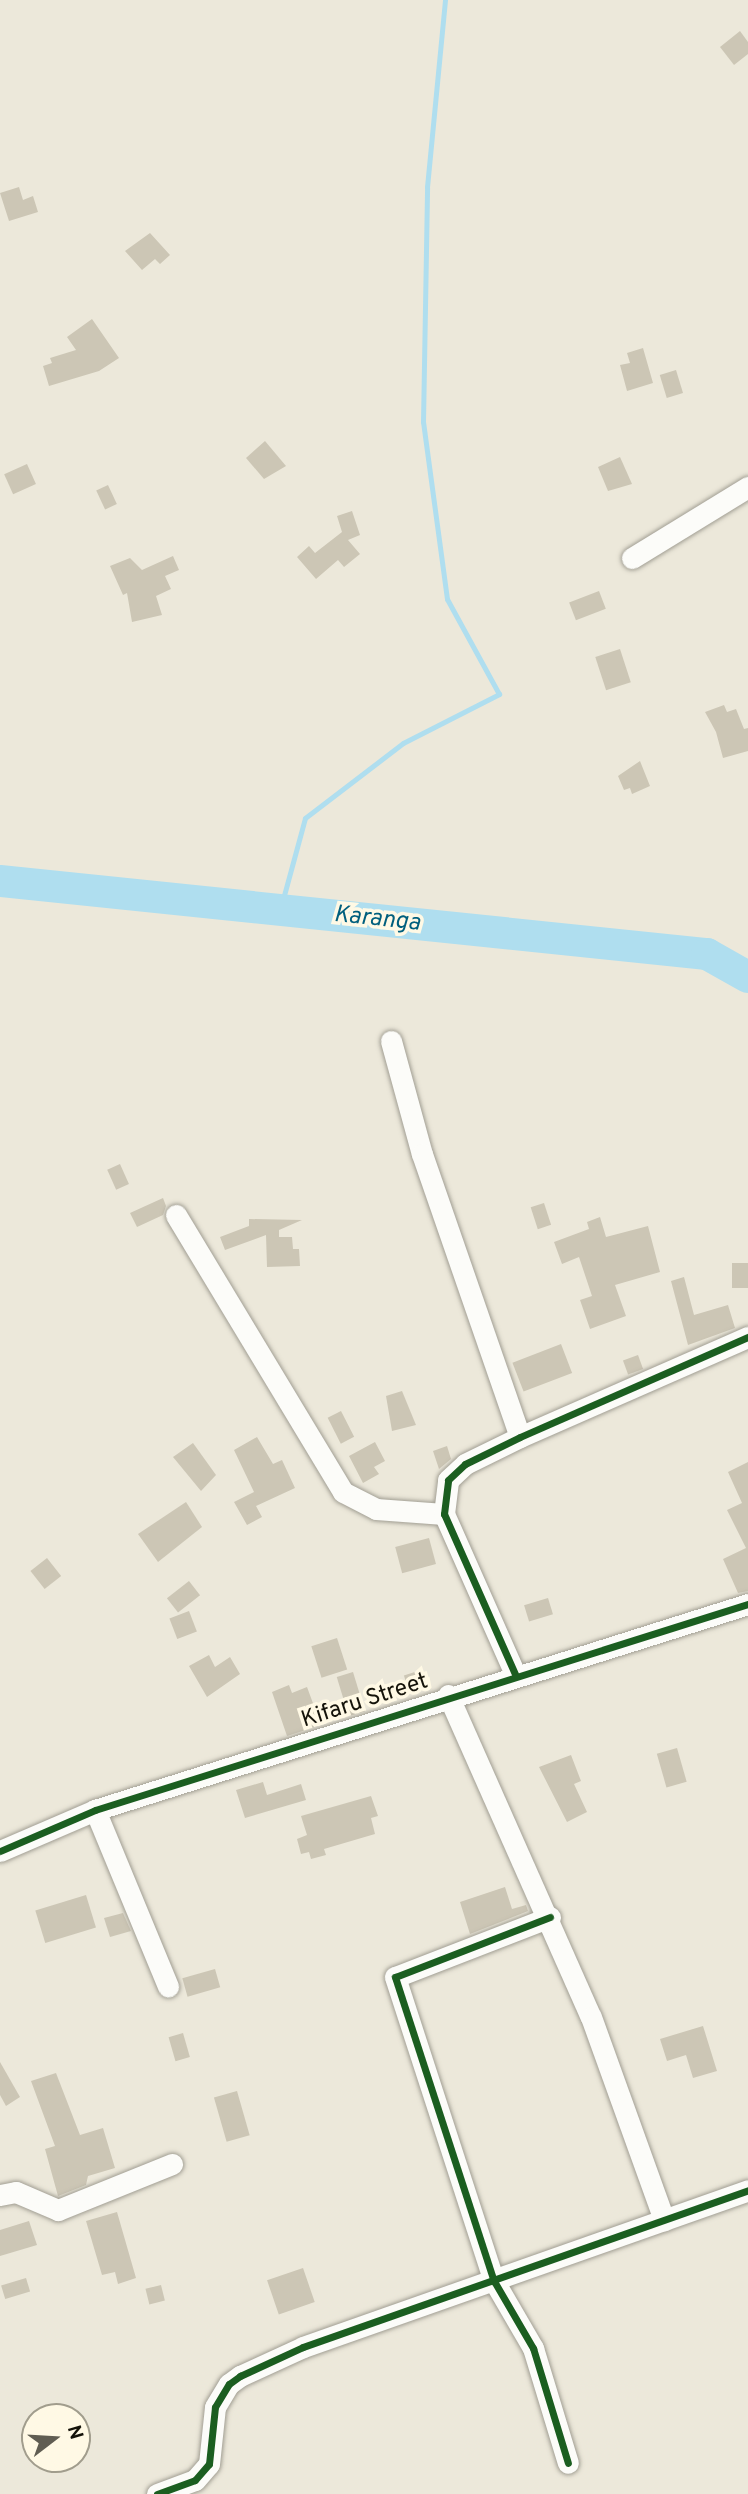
<!DOCTYPE html>
<html>
<head>
<meta charset="utf-8">
<style>
	body { margin:0 }
	#map { position:relative; width:748px; height:2494px; overflow:hidden; background:#ece8da; font-family:Overpass,sans-serif }
	div>[style] { position:absolute }
	[style*='--x'] { left:calc(var(--x)*1px); top:calc(var(--y)*1px); width:calc(var(--w)*1px); rotate:calc(var(--a)*1deg) }
	.stream>* { height:5px; margin:-2.5px; padding:0 2.5px; transform-origin:2.5px; border-radius:2.5px; background:#afdeef }
	.river>* { height:32px; margin:-16px; padding:0 16px; transform-origin:16px; border-radius:16px; background:#afdeef }
	.building>* { inset:0; background:#ccc6b5; transform-origin:0 0 }
	.roads { filter:drop-shadow(0 0 2px #a19e93) drop-shadow(0 0 2px #a19e93) }
	.street>* { height:21px; margin:-10.5px; padding:0 10.5px; transform-origin:10.5px; border-radius:10.5px; background:#fcfcf9 }
	.cycleway>* { height:7px; margin:-3.5px; padding:0 3.5px; transform-origin:3.5px; border-radius:3.5px; background:#1b5e20 }
	span { translate:-50% -50%; white-space:nowrap; text-align:center; line-height:1.15; -webkit-text-stroke:7px #fff9e5; paint-order:stroke }
	.street-label { font-size:23px; color:#141209 }
	.water-label { font-size:24px; color:#005f7d; font-style:italic }
	.north { position:absolute; left:21px; top:2403px; width:70px; height:70px; box-sizing:border-box; background:#fff9e5; border:2px solid #a19d8d; border-radius:50%; rotate:73deg; font-size:19px; font-weight:700; line-height:28px; text-align:center; color:#141209 }
	.north::after { content:''; display:block; margin:auto; width:24px; height:32px; background:#605d52; clip-path:polygon(50% 0,100% 100%,50% 72%,0 100%) }
</style>
</head>
<body>
<div id="map">
	<div class="stream">
		<div style="--x:280;--y:910;--w:95;--a:-74.8"></div>
		<div style="--x:305;--y:818;--w:123;--a:-37.4"></div>
		<div style="--x:403;--y:743;--w:108;--a:-27"></div>
		<div style="--x:499;--y:694;--w:108;--a:-118.7"></div>
		<div style="--x:447;--y:599;--w:179;--a:-97.7"></div>
		<div style="--x:423;--y:422;--w:235;--a:-89"></div>
		<div style="--x:427;--y:187;--w:188;--a:-84.5"></div>
	</div>
	<div class="river">
		<div style="--x:0;--y:881;--w:711;--a:5.9"></div>
		<div style="--x:707;--y:954;--w:47;--a:29.3"></div>
	</div>
	<div class="building">
		<div style="clip-path:polygon(740px 31px,748px 42px,748px 54px,734px 65px,720px 47px)"></div>
		<div style="clip-path:polygon(19px 187px,23px 200px,33px 196px,38px 212px,9px 221px,0 193px)"></div>
		<div style="clip-path:polygon(150px 233px,170px 255px,160px 264px,155px 259px,142px 270px,125px 251px)"></div>
		<div style="clip-path:polygon(92px 319px,119px 358px,99px 371px,49px 386px,43px 366px,52px 363px,50px 358px,76px 350px,67px 337px)"></div>
		<div style="clip-path:polygon(643px 348px,653px 383px,627px 391px,620px 365px,630px 363px,627px 353px)"></div>
		<div style="left:676px;top:370px;width:24px;height:17px;rotate:73deg"></div>
		<div style="clip-path:polygon(265px 441px,286px 466px,264px 479px,246px 458px)"></div>
		<div style="clip-path:polygon(620px 457px,632px 484px,608px 491px,598px 467px)"></div>
		<div style="left:27px;top:464px;width:22px;height:25px;rotate:66deg"></div>
		<div style="left:108px;top:485px;width:21px;height:13px;rotate:65deg"></div>
		<div style="clip-path:polygon(352px 511px,360px 535px,348px 540px,360px 554px,344px 567px,338px 560px,316px 579px,297px 557px,309px 546px,315px 553px,342px 532px,337px 516px)"></div>
		<div style="clip-path:polygon(173px 556px,179px 570px,165px 576px,171px 589px,156px 596px,162px 615px,132px 622px,127px 593px,123px 595px,110px 566px,130px 558px,142px 570px)"></div>
		<div style="left:599px;top:591px;width:19px;height:32px;rotate:69deg"></div>
		<div style="left:620px;top:649px;width:35px;height:26px;rotate:72deg"></div>
		<div style="clip-path:polygon(724px 705px,727px 712px,736px 709px,744px 729px,748px 728px,748px 751px,723px 758px,716px 732px,705px 712px)"></div>
		<div style="clip-path:polygon(640px 761px,650px 786px,632px 794px,630px 788px,624px 790px,618px 776px)"></div>
		<div style="left:120px;top:1164px;width:22px;height:14px;rotate:66deg"></div>
		<div style="clip-path:polygon(163px 1198px,166px 1206px,163px 1215px,137px 1227px,130px 1213px)"></div>
		<div style="left:544px;top:1203px;width:23px;height:14px;rotate:72deg"></div>
		<div style="clip-path:polygon(600px 1217px,606px 1237px,648px 1226px,660px 1272px,615px 1285px,626px 1316px,590px 1329px,580px 1300px,592px 1296px,579px 1257px,562px 1264px,554px 1242px,589px 1229px,587px 1222px)"></div>
		<div style="clip-path:polygon(249px 1219px,302px 1220px,279px 1230px,279px 1237px,292px 1237px,293px 1249px,299px 1249px,300px 1266px,267px 1267px,266px 1235px,225px 1250px,220px 1237px,249px 1226px)"></div>
		<div style="left:748px;top:1263px;width:25px;height:16px;rotate:90deg"></div>
		<div style="clip-path:polygon(684px 1277px,694px 1315px,728px 1305px,735px 1328px,688px 1345px,671px 1281px)"></div>
		<div style="left:561px;top:1344px;width:31px;height:52px;rotate:69deg"></div>
		<div style="left:638px;top:1355px;width:15px;height:16px;rotate:70deg"></div>
		<div style="clip-path:polygon(402px 1391px,416px 1425px,392px 1431px,386px 1396px)"></div>
		<div style="left:341px;top:1411px;width:29px;height:15px;rotate:63deg"></div>
		<div style="clip-path:polygon(257px 1437px,273px 1464px,282px 1460px,295px 1488px,256px 1506px,262px 1517px,247px 1525px,234px 1502px,254px 1492px,234px 1450px)"></div>
		<div style="clip-path:polygon(375px 1442px,385px 1461px,374px 1467px,379px 1474px,363px 1483px,349px 1456px)"></div>
		<div style="clip-path:polygon(193px 1443px,216px 1475px,201px 1491px,173px 1457px)"></div>
		<div style="clip-path:polygon(447px 1446px,451px 1459px,439px 1469px,433px 1451px)"></div>
		<div style="clip-path:polygon(748px 1462px,748px 1591px,738px 1593px,723px 1559px,746px 1548px,727px 1510px,742px 1503px,728px 1472px)"></div>
		<div style="clip-path:polygon(186px 1502px,202px 1527px,158px 1562px,138px 1534px)"></div>
		<div style="left:429px;top:1538px;width:27px;height:35px;rotate:75deg"></div>
		<div style="left:47px;top:1558px;width:23px;height:21px;rotate:52deg"></div>
		<div style="left:189px;top:1581px;width:18px;height:28px;rotate:52deg"></div>
		<div style="left:548px;top:1598px;width:17px;height:25px;rotate:73deg"></div>
		<div style="left:189px;top:1611px;width:22px;height:21px;rotate:69deg"></div>
		<div style="left:337px;top:1638px;width:33px;height:27px;rotate:72deg"></div>
		<div style="clip-path:polygon(209px 1655px,215px 1667px,230px 1657px,240px 1674px,207px 1697px,189px 1666px)"></div>
		<div style="left:421px;top:1670px;width:16px;height:18px;rotate:72deg"></div>
		<div style="left:353px;top:1672px;width:41px;height:17px;rotate:73deg"></div>
		<div style="clip-path:polygon(289px 1685px,292px 1693px,307px 1687px,321px 1725px,287px 1736px,272px 1692px)"></div>
		<div style="left:677px;top:1748px;width:35px;height:21px;rotate:74deg"></div>
		<div style="clip-path:polygon(571px 1755px,581px 1781px,574px 1784px,587px 1812px,567px 1822px,539px 1767px)"></div>
		<div style="clip-path:polygon(263px 1782px,267px 1795px,301px 1784px,306px 1800px,245px 1818px,236px 1790px)"></div>
		<div style="clip-path:polygon(371px 1796px,378px 1816px,371px 1818px,375px 1834px,324px 1849px,326px 1855px,311px 1859px,309px 1852px,301px 1854px,297px 1839px,307px 1835px,301px 1816px)"></div>
		<div style="clip-path:polygon(505px 1887px,512px 1909px,526px 1905px,528px 1911px,470px 1934px,460px 1902px)"></div>
		<div style="left:86px;top:1895px;width:34px;height:53px;rotate:73deg"></div>
		<div style="clip-path:polygon(123px 1913px,131px 1931px,110px 1937px,104px 1918px)"></div>
		<div style="left:215px;top:1969px;width:19px;height:34px;rotate:74deg"></div>
		<div style="clip-path:polygon(703px 2026px,717px 2071px,693px 2078px,686px 2055px,667px 2061px,660px 2039px)"></div>
		<div style="left:183px;top:2033px;width:25px;height:15px;rotate:74deg"></div>
		<div style="clip-path:polygon(0 2062px,20px 2097px,6px 2106px,0 2095px)"></div>
		<div style="clip-path:polygon(56px 2073px,80px 2135px,103px 2128px,115px 2168px,88px 2176px,86px 2185px,58px 2196px,45px 2149px,55px 2146px,31px 2081px)"></div>
		<div style="left:237px;top:2091px;width:46px;height:24px;rotate:74deg"></div>
		<div style="clip-path:polygon(117px 2212px,136px 2278px,118px 2284px,115px 2272px,102px 2275px,86px 2221px)"></div>
		<div style="clip-path:polygon(29px 2221px,37px 2245px,0 2256px,0 2230px)"></div>
		<div style="left:303px;top:2268px;width:36px;height:38px;rotate:71deg"></div>
		<div style="left:26px;top:2278px;width:14px;height:26px;rotate:73deg"></div>
		<div style="left:161px;top:2285px;width:16px;height:16px;rotate:76deg"></div>
	</div>
	<div class="roads">
		<div class="street">
			<div style="--x:632;--y:558;--w:136;--a:-31.5"></div>
			<div style="--x:391;--y:1041;--w:117;--a:74.7"></div>
			<div style="--x:422;--y:1154;--w:299;--a:70.9"></div>
			<div style="--x:176;--y:1215;--w:323;--a:58.9"></div>
			<div style="--x:343;--y:1492;--w:37;--a:27"></div>
			<div style="--x:376;--y:1509;--w:68;--a:4.2"></div>
			<div style="--x:515;--y:1674;--w:175;--a:-113.9"></div>
			<div style="--x:444;--y:1514;--w:34;--a:-83"></div>
			<div style="--x:448;--y:1480;--w:23;--a:-43"></div>
			<div style="--x:465;--y:1464;--w:61;--a:-26.1"></div>
			<div style="--x:520;--y:1437;--w:249;--a:-23.7"></div>
			<div style="--x:448;--y:1695;--w:352;--a:66.1"></div>
			<div style="--x:591;--y:2017;--w:216;--a:70.2"></div>
			<div style="--x:95;--y:1810;--w:191;--a:67.5"></div>
			<div style="--x:0;--y:1851;--w:103;--a:-23.3"></div>
			<div style="--x:95;--y:1810;--w:685;--a:-17.51"></div>
			<div style="--x:550;--y:1917;--w:166;--a:158.8"></div>
			<div style="--x:395;--y:1977;--w:320;--a:72"></div>
			<div style="--x:494;--y:2281;--w:78;--a:59.8"></div>
			<div style="--x:533;--y:2348;--w:120;--a:73.1"></div>
			<div style="--x:0;--y:2195;--w:16;--a:-11"></div>
			<div style="--x:16;--y:2192;--w:46;--a:23.2"></div>
			<div style="--x:58;--y:2210;--w:123;--a:-22"></div>
			<div style="--x:157;--y:2494;--w:40;--a:-20.2"></div>
			<div style="--x:195;--y:2480;--w:21;--a:-49"></div>
			<div style="--x:209;--y:2464;--w:57;--a:-84"></div>
			<div style="--x:215;--y:2407;--w:27;--a:-59"></div>
			<div style="--x:229;--y:2384;--w:14;--a:-36"></div>
			<div style="--x:240;--y:2376;--w:69;--a:-24.7"></div>
			<div style="--x:303;--y:2347;--w:472;--a:-19.4"></div>
		</div>
	</div>
	<div class="cycleway">
		<div style="--x:515;--y:1674;--w:175;--a:-113.9"></div>
		<div style="--x:444;--y:1514;--w:34;--a:-83"></div>
		<div style="--x:448;--y:1480;--w:23;--a:-43"></div>
		<div style="--x:465;--y:1464;--w:61;--a:-26.1"></div>
		<div style="--x:520;--y:1437;--w:249;--a:-23.7"></div>
		<div style="--x:0;--y:1851;--w:103;--a:-23.3"></div>
		<div style="--x:95;--y:1810;--w:685;--a:-17.51"></div>
		<div style="--x:550;--y:1917;--w:166;--a:158.8"></div>
		<div style="--x:395;--y:1977;--w:320;--a:72"></div>
		<div style="--x:494;--y:2281;--w:78;--a:59.8"></div>
		<div style="--x:533;--y:2348;--w:120;--a:73.1"></div>
		<div style="--x:157;--y:2494;--w:40;--a:-20.2"></div>
		<div style="--x:195;--y:2480;--w:21;--a:-49"></div>
		<div style="--x:209;--y:2464;--w:57;--a:-84"></div>
		<div style="--x:215;--y:2407;--w:27;--a:-59"></div>
		<div style="--x:229;--y:2384;--w:14;--a:-36"></div>
		<div style="--x:240;--y:2376;--w:69;--a:-24.7"></div>
		<div style="--x:303;--y:2347;--w:472;--a:-19.4"></div>
	</div>
	<div class="street-label">
		<span style="left:365px;top:1702px;rotate:-18deg">Kifaru Street</span>
	</div>
	<div class="water-label">
		<span style="left:377px;top:920px;rotate:6deg">Karanga</span>
	</div>
	<div class="north">N</div>
</div>
</body>
</html>
